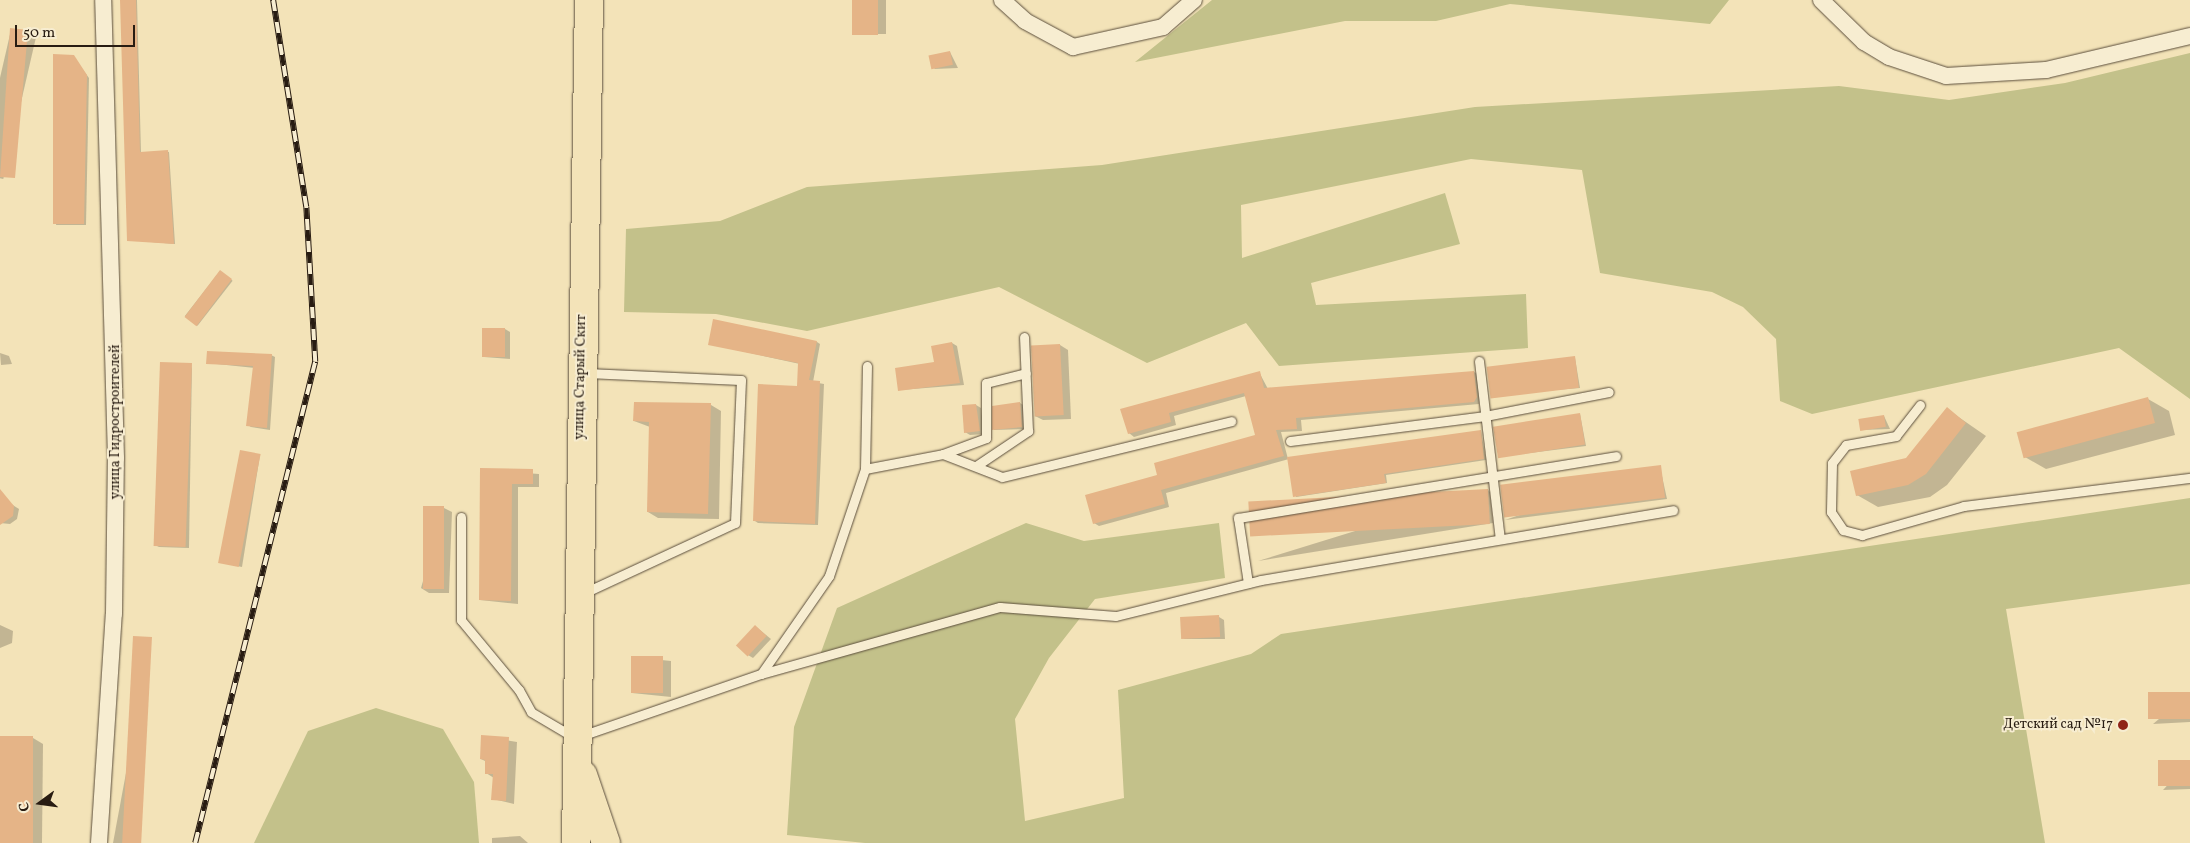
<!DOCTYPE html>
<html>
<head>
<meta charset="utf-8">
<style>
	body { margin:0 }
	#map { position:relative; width:2190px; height:843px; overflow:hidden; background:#f3e3b8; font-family:Vollkorn,serif }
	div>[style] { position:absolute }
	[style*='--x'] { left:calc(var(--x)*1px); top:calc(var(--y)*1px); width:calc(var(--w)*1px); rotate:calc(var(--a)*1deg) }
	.green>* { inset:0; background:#c3c18a }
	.shadow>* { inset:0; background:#0003; transform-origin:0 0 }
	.building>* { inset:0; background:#e5b487; transform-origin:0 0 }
	.roads { filter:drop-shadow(0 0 1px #5b4e3c) drop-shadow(0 0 1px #5b4e3c) }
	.lane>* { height:9px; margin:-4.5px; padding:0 4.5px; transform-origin:4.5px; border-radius:4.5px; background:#f7edd1 }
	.street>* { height:16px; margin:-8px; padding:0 8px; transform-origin:8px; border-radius:8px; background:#f7edd1 }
	.highway>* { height:28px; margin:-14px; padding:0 14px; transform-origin:14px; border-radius:14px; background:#f3e3b8 }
	.rail>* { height:5.5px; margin-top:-2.75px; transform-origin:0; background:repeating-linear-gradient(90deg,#f7edd1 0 11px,#281c12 0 22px); box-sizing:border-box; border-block:1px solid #281c12 }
	.dots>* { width:14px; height:14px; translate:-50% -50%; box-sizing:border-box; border:2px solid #f7edd1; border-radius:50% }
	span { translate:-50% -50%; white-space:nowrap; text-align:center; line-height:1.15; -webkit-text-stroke:4px #f7edd1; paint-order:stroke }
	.street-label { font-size:14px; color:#281c12 }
	.poi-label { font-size:14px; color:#281c12 }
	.right { translate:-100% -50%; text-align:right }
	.north { position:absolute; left:15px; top:778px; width:50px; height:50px; -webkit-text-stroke:4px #f7edd1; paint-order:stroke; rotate:256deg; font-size:14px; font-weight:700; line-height:20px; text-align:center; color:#281c12 }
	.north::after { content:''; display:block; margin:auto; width:18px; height:22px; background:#281c12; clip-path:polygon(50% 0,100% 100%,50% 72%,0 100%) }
	.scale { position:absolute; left:15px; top:25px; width:120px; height:22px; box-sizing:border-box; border:2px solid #281c12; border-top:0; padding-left:6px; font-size:15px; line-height:18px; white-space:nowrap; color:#281c12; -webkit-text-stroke:4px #f7edd1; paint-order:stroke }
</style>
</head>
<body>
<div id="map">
	<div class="green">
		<div style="clip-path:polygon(1212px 0,1729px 0,1710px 24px,1510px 4px,1436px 21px,1345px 21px,1135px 62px)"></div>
		<div style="clip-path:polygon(2190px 53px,2190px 399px,2119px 348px,1812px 414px,1780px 401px,1776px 339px,1743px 307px,1712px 292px,1600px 273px,1582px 170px,1471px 159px,1241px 205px,1242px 258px,1445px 193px,1460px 244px,1311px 283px,1316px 305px,1526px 294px,1528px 348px,1279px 366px,1246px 323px,1147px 363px,999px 287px,807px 331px,716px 314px,624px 312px,626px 229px,720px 221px,807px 187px,1102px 165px,1475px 107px,1839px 86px,1949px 100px,2065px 83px)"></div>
		<div style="clip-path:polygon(2190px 498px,2190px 584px,2006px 609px,2045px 843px,865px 843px,787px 835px,794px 727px,837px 608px,1026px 523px,1084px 541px,1219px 523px,1225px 578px,1095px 599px,1049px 658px,1015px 719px,1025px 821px,1124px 798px,1118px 690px,1251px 654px,1281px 634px)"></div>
		<div style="clip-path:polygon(376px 708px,443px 729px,474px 782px,479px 843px,254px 843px,308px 731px)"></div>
	</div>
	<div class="shadow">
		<div style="clip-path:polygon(122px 0,137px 0,141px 153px,169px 152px,175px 244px,128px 240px)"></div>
		<div style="left:854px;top:0;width:32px;height:34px"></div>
		<div style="left:11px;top:30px;width:26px;height:147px;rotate:13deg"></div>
		<div style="clip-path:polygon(950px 52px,958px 68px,934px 69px)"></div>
		<div style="clip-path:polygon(73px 56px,89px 78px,86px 225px,56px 225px)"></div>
		<div style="left:220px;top:271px;width:16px;height:57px;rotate:38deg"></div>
		<div style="clip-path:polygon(505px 329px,510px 332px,510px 359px,484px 357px)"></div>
		<div style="clip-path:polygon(817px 342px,820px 344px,813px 382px,824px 384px,818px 525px,758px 523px,755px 521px,799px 387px,800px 364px,709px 344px)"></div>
		<div style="clip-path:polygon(952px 343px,957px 346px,964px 385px,900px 390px,936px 363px,933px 347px)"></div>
		<div style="clip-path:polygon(1060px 345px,1068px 350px,1071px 419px,1043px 420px,1035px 416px,1032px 347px)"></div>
		<div style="clip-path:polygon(0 353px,9px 356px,12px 364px,1px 365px)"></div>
		<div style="clip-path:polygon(271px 355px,275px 357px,270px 430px,251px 427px,248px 425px,255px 368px,207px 363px)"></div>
		<div style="clip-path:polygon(1575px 358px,1580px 388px,1491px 395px)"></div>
		<div style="clip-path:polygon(192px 364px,189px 548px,159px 547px,157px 546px)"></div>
		<div style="clip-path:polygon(1259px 372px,1268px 389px,1474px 372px,1479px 375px,1479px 404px,1301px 420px,1302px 431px,1281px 432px,1288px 459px,1481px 431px,1486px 460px,1386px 475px,1387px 483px,1296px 497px,1289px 459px,1166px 493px,1169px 507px,1099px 526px,1094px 523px,1158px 476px,1257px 436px,1246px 396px,1174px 416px,1176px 425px,1134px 437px,1129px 433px,1122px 410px)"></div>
		<div style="clip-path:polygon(2148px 399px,2169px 411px,2175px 435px,2046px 469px,2025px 457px)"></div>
		<div style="clip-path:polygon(1020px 403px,1025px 406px,1026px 429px,994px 430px,994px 407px)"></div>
		<div style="clip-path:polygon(711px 405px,721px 411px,719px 519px,658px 518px,648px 512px,650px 427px,634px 421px)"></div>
		<div style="clip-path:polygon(976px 405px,981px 408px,984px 434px,970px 435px,965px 432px)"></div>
		<div style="clip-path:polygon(1947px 409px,1986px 436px,1947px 485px,1930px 497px,1878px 507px,1857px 495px,1907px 459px)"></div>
		<div style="clip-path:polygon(1580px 414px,1586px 446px,1498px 457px)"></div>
		<div style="clip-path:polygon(1884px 416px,1890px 429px,1861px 430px)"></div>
		<div style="clip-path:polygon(260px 455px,242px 567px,223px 563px)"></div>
		<div style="clip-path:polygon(1660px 467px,1667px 499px,1505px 520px)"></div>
		<div style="clip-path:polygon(481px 470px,539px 474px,539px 487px,518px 487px,518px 604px,480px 600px)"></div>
		<div style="clip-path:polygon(1490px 492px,1493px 523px,1258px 561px,1488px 490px)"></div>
		<div style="clip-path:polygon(0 497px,19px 509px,17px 519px,10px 524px,0 523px)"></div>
		<div style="clip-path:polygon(444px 508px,452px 512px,449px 593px,429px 593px,421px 588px)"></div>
		<div style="clip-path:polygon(1219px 617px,1224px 620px,1225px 639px,1183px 639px)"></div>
		<div style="clip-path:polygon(0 625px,13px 631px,12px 643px,0 648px)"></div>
		<div style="clip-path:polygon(755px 626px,771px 639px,753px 658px,748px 655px)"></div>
		<div style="clip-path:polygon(151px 638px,131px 843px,113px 843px)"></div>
		<div style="clip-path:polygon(632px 657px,671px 661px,671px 697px,632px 693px)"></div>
		<div style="clip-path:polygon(2190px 693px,2190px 722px,2153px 724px)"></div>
		<div style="clip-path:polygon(482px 736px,517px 742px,514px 804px,493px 799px,494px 778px,486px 773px,487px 762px,481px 759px)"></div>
		<div style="clip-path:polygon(0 737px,33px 738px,43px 744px,42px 843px,0 843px)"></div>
		<div style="clip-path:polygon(2190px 761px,2190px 789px,2163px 790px)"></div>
		<div style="clip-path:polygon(520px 836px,528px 843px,492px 843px,492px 838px)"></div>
	</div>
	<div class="building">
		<div style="clip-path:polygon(120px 0,136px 0,140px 152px,168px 150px,174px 244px,127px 241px)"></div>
		<div style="left:852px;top:0;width:26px;height:35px"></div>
		<div style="clip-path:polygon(10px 28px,28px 30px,15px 178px,0 177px)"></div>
		<div style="left:950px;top:51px;width:14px;height:22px;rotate:78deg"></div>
		<div style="clip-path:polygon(53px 54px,74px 55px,87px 75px,84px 224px,53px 224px)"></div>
		<div style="left:220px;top:270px;width:15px;height:59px;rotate:37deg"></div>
		<div style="clip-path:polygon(713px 319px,817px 341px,809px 380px,820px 381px,815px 524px,753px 521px,758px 384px,797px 386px,798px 363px,708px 345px)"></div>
		<div style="left:482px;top:328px;width:23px;height:29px"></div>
		<div style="clip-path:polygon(952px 342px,960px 383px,898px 391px,895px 368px,934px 362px,931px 346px)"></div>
		<div style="left:1060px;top:344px;width:71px;height:29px;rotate:87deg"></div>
		<div style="clip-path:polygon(207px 351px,272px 354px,267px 428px,246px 426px,253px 366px,206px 364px)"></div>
		<div style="left:1575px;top:356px;width:32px;height:89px;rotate:83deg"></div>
		<div style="left:160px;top:362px;width:32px;height:184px;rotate:2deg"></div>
		<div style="clip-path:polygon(1260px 371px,1264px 388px,1474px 371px,1477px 397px,1474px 402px,1296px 418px,1297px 429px,1276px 430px,1284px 456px,1161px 490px,1165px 504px,1093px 524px,1085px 495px,1157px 475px,1154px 463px,1255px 435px,1244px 393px,1169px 413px,1171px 422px,1128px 434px,1120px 409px)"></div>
		<div style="left:2148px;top:397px;width:27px;height:136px;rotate:75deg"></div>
		<div style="clip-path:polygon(634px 402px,711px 403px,708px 514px,647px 512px,649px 422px,633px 421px)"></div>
		<div style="clip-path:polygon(1020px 402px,1022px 427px,992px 430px,992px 406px)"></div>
		<div style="clip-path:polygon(976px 404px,980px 431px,964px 433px,962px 405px)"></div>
		<div style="clip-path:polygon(1947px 407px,1966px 423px,1926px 474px,1908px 485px,1856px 496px,1850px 471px,1906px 458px)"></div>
		<div style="left:1580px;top:413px;width:32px;height:88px;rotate:81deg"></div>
		<div style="left:1884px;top:415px;width:12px;height:26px;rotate:81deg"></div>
		<div style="clip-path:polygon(1481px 430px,1484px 459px,1384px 474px,1386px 483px,1293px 497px,1287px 457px)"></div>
		<div style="left:240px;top:450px;width:21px;height:115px;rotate:11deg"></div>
		<div style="left:1661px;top:465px;width:33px;height:162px;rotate:83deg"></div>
		<div style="clip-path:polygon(480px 468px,533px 469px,533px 484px,512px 484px,511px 601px,479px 600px)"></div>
		<div style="clip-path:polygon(0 489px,14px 506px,13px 516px,0 525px)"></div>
		<div style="left:1488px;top:489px;width:35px;height:240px;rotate:87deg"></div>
		<div style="left:423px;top:506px;width:21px;height:83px"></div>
		<div style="left:1219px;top:615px;width:22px;height:39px;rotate:87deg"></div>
		<div style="left:755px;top:625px;width:16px;height:28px;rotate:43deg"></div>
		<div style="left:133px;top:636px;width:19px;height:208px;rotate:3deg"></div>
		<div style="left:631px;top:656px;width:32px;height:37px"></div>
		<div style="left:2190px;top:692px;width:27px;height:42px;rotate:90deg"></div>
		<div style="clip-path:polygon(481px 735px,509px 737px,506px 801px,491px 800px,493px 774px,485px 774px,485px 760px,480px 759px)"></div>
		<div style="left:0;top:736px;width:33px;height:107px"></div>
		<div style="left:2190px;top:760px;width:26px;height:32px;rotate:90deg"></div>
	</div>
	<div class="roads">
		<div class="lane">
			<div style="--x:1479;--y:361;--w:179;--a:83.3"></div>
			<div style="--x:1920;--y:405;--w:39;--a:128"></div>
			<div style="--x:1896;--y:436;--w:51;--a:169.8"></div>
			<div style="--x:1846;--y:445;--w:23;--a:128"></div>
			<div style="--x:1832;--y:463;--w:49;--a:91.2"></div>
			<div style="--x:1831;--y:512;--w:22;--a:56"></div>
			<div style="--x:1843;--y:530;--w:20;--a:15"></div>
			<div style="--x:1862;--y:535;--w:106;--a:-15.9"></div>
			<div style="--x:1964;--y:506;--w:228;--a:-7.1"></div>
			<div style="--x:1290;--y:441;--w:197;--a:-7.3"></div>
			<div style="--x:1485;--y:416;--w:126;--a:-11"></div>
			<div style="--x:943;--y:454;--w:46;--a:-20.4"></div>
			<div style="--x:986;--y:438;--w:55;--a:-90"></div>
			<div style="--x:986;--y:383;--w:41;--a:-14"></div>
			<div style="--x:976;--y:466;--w:63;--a:-33.9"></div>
			<div style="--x:1028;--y:431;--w:94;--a:-92.4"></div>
			<div style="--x:865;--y:469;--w:103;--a:-88.9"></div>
			<div style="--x:461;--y:517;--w:103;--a:90"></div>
			<div style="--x:461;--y:620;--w:91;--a:50.4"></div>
			<div style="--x:519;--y:690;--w:25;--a:61"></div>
			<div style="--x:531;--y:712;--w:51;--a:30.6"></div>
			<div style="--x:575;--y:738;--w:197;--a:-19"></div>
			<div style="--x:761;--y:674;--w:119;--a:-55.2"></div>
			<div style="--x:829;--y:576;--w:113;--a:-71.4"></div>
			<div style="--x:865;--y:469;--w:79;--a:-10.9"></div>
			<div style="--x:943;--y:454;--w:63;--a:21.3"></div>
			<div style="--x:1002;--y:477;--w:236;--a:-13.7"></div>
			<div style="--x:1248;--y:583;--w:66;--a:-98.7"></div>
			<div style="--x:1238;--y:518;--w:383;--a:-9.3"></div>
			<div style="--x:584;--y:593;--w:166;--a:-24.9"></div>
			<div style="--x:735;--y:523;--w:143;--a:-87.6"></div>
			<div style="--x:741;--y:380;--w:155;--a:-177.4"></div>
			<div style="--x:761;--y:674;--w:248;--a:-15.7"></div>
			<div style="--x:1000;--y:607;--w:116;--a:4.4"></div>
			<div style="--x:1116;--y:616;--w:149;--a:-13.9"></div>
			<div style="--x:1261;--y:580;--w:418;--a:-9.6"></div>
		</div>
		<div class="street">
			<div style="--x:1002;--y:0;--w:31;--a:42"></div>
			<div style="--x:1025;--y:21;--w:55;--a:28.4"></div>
			<div style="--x:1073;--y:47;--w:92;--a:-12.5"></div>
			<div style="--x:1163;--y:27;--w:41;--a:-41.1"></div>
			<div style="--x:1821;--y:0;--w:60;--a:44.3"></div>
			<div style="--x:1864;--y:42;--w:29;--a:31"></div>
			<div style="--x:1889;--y:57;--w:60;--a:18.4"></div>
			<div style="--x:1946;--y:76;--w:100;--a:-3.4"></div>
			<div style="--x:2046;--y:70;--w:148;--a:-13.3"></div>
			<div style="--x:99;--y:843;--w:229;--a:-86.3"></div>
			<div style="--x:114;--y:614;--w:156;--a:-89.3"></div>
			<div style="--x:116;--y:458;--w:458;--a:-91.6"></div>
		</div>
		<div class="highway">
			<div style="--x:583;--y:775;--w:72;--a:71.3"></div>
			<div style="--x:576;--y:843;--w:843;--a:-89.12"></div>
		</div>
	</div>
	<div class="rail">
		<div style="--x:195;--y:843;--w:496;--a:-76"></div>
		<div style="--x:315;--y:362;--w:155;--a:-93.3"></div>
		<div style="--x:306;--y:207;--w:210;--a:-99.1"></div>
	</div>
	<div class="dots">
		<div style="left:2123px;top:725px;background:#8f2418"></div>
	</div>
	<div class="street-label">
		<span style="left:581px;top:377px;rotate:-89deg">улица Старый Скит</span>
		<span style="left:116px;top:422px;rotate:-90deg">улица Гидростроителей</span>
	</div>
	<div class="poi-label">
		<span class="right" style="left:2113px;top:725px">Детский сад №17</span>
	</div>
	<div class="north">С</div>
	<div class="scale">50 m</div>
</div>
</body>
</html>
